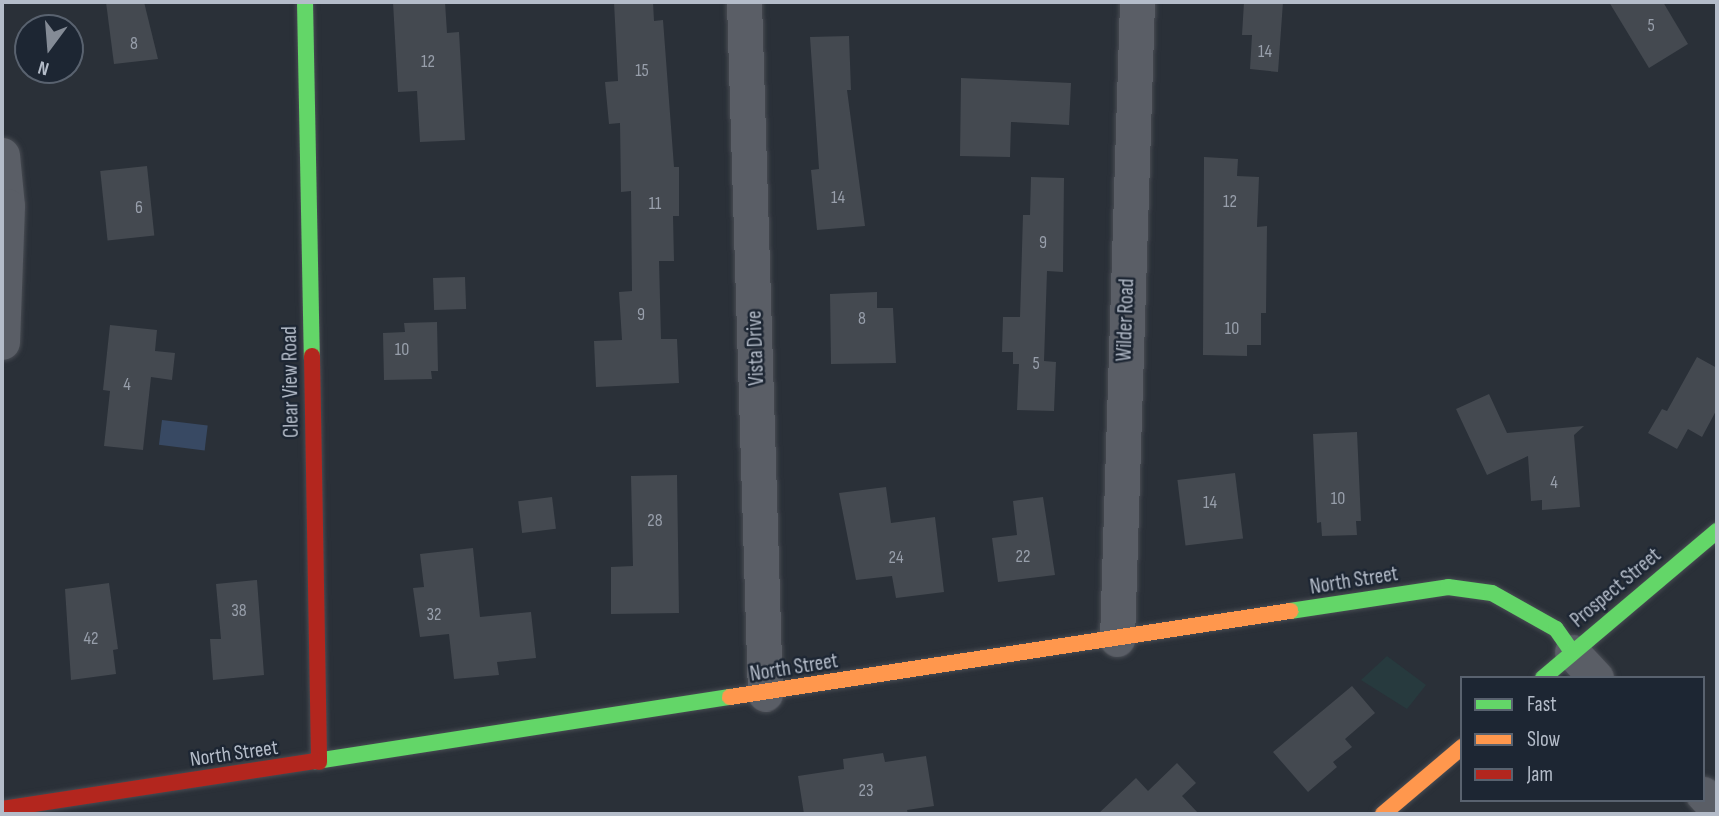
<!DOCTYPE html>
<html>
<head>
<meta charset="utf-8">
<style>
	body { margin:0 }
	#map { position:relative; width:1719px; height:816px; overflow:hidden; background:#2a3038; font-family:"Sofia Sans Condensed",sans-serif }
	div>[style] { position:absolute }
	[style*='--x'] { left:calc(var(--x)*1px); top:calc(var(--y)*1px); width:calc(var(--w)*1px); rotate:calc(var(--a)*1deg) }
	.green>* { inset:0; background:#273a3e }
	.water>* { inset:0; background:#384963; transform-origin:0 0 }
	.building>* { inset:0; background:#444950; transform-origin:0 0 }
	.roads { filter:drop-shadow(0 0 2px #484c53) drop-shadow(0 0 2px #484c53) }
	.street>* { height:35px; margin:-17.5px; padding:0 17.5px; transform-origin:17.5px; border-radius:17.5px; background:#5a5e66 }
	.fast>* { height:16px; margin:-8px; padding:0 8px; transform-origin:8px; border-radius:8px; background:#63d668 }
	.slow>* { height:16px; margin:-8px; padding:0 8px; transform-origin:8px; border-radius:8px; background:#ff974d }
	.jam>* { height:16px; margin:-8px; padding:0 8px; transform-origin:8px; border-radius:8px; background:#b3261e }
	span { translate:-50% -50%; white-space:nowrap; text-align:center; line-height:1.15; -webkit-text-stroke:5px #1d2633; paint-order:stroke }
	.number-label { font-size:18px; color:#989fab }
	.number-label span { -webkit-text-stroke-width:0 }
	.street-label { font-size:21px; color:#b4bcc9 }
	.frame { position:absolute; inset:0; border:4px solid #b4bcc9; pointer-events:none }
	.legend { position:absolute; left:1460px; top:676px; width:245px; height:126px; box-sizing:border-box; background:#1d2633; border:2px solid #59626f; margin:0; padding:9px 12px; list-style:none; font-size:21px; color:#b4bcc9 }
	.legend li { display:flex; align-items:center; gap:14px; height:35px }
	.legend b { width:35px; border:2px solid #59626f }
	.north { position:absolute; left:14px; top:14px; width:70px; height:70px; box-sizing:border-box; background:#1d2633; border:2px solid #59626f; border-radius:50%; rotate:196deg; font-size:19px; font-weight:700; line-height:28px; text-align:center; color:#b4bcc9 }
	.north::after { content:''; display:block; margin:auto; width:24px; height:32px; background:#848b96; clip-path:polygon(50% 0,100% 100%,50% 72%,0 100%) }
</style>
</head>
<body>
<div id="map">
	<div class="green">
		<div style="clip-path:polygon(1387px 656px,1426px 685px,1407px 709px,1361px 680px)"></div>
	</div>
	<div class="water">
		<div style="left:162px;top:420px;width:46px;height:25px;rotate:7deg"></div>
	</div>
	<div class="building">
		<div style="clip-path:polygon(106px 2px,144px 2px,158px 59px,114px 64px)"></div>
		<div style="clip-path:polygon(393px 2px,445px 2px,447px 33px,459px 32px,465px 140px,420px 142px,417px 91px,398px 92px)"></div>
		<div style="clip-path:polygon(614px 2px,653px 2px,654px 21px,663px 20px,674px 167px,679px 167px,679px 216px,673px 216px,674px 261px,659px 261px,661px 339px,677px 339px,679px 383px,596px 387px,594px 341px,622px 340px,619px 292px,632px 291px,631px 191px,621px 192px,620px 123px,609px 124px,605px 82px,618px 81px)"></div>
		<div style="clip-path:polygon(1244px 2px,1283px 2px,1278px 72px,1250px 69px,1252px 35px,1242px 35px)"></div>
		<div style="clip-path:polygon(1609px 2px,1663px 2px,1688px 44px,1649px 68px)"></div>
		<div style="clip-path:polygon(849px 36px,851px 90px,847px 90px,865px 226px,817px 230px,811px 170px,819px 169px,810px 37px)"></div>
		<div style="clip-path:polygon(961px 78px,1071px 83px,1069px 125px,1011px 122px,1010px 157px,960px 156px)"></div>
		<div style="clip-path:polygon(1204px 157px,1238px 159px,1237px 176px,1259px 177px,1257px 227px,1267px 226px,1266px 313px,1261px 313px,1261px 345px,1247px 345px,1247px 356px,1203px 355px)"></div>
		<div style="left:147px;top:166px;width:70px;height:47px;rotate:84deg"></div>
		<div style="clip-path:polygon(1031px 177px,1064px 178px,1063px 272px,1047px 271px,1044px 361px,1056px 362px,1054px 411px,1017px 410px,1019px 364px,1013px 364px,1013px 352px,1002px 352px,1003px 317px,1020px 317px,1023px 215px,1030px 215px)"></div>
		<div style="left:465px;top:277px;width:32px;height:32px;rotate:88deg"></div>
		<div style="clip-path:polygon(877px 292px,877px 308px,893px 308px,896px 363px,831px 364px,830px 294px)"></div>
		<div style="clip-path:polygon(437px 322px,438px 371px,431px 371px,432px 379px,384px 380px,383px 333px,405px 332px,404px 323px)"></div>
		<div style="clip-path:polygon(110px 325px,157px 330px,155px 351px,175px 353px,172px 380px,151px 377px,143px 450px,104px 446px,110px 391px,103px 390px)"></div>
		<div style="clip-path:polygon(1697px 357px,1717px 368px,1717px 409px,1702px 437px,1688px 429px,1677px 449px,1648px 433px,1662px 409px,1667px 411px)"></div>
		<div style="clip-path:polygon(1489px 394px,1507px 433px,1584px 426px,1574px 435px,1580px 507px,1542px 510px,1542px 500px,1531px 501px,1528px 456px,1487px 475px,1456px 409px)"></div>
		<div style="clip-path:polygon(1357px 432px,1361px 521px,1356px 521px,1357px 535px,1322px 536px,1321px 522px,1317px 523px,1313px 434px)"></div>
		<div style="left:1235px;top:473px;width:66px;height:58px;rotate:83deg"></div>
		<div style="clip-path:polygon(677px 475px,679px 613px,611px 614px,611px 567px,633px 566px,631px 476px)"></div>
		<div style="clip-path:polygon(886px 487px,891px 523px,935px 517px,944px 592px,896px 598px,892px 576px,856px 580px,839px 493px)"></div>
		<div style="left:552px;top:497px;width:32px;height:34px;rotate:83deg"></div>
		<div style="clip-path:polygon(1043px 497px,1055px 575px,998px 582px,992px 538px,1017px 535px,1013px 501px)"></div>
		<div style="clip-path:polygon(473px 548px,480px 617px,531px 612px,536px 658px,497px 662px,499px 675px,454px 679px,449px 634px,420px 637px,413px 588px,424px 587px,420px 554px)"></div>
		<div style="clip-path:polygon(257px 580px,264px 675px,213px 680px,210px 639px,221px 639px,216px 584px)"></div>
		<div style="clip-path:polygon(109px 583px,118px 649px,113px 650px,116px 674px,71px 680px,65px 589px)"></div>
		<div style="clip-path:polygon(1352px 686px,1375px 713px,1345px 739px,1352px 747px,1333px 762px,1337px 767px,1308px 792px,1273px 752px)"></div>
		<div style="clip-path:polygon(883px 753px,885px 762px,926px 756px,934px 806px,907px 810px,908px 814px,804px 814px,798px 776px,844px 769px,843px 759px)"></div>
		<div style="clip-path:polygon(1177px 763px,1196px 783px,1182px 796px,1199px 814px,1098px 814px,1136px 778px,1148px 791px)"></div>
	</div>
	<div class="roads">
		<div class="street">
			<div style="--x:744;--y:2;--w:692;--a:88.26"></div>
			<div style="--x:2;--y:155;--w:51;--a:84.4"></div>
			<div style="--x:7;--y:206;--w:136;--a:92.1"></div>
			<div style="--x:1117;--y:639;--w:637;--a:-88.2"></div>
			<div style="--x:1572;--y:652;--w:35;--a:47"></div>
			<div style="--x:1703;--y:794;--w:21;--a:47"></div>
		</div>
		<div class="fast">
			<div style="--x:305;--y:2;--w:354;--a:88.9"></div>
			<div style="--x:1290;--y:611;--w:160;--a:-8.6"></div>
			<div style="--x:1448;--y:587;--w:44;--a:7.8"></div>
			<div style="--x:1492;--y:593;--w:73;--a:29.4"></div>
			<div style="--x:1556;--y:629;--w:28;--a:55"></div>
			<div style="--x:1543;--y:678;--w:228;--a:-40.2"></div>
			<div style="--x:316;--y:761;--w:419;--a:-8.8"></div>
		</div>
		<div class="slow">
			<div style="--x:730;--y:697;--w:567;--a:-8.73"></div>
			<div style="--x:1383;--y:814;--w:104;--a:-40.3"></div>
		</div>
		<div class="jam">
			<div style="--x:312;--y:356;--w:406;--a:89"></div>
			<div style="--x:2;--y:809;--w:318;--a:-8.7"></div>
		</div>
	</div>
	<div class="number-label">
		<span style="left:1651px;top:26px">5</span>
		<span style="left:134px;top:44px">8</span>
		<span style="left:1265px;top:52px">14</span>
		<span style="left:428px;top:62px">12</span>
		<span style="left:642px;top:71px">15</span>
		<span style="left:838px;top:198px">14</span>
		<span style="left:1230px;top:202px">12</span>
		<span style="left:655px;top:204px">11</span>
		<span style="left:139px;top:208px">6</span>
		<span style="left:1043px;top:243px">9</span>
		<span style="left:641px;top:315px">9</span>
		<span style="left:862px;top:319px">8</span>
		<span style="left:1232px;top:329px">10</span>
		<span style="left:402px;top:350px">10</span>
		<span style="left:1036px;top:364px">5</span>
		<span style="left:127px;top:385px">4</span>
		<span style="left:1554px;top:483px">4</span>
		<span style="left:1338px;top:499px">10</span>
		<span style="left:1210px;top:503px">14</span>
		<span style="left:655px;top:521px">28</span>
		<span style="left:1023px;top:557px">22</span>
		<span style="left:896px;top:558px">24</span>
		<span style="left:239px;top:611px">38</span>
		<span style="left:434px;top:615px">32</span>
		<span style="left:91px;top:639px">42</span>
		<span style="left:866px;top:791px">23</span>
	</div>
	<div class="street-label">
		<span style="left:1126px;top:320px;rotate:-88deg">Wilder Road</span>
		<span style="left:756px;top:348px;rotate:-92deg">Vista Drive</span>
		<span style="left:291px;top:382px;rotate:-91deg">Clear View Road</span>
		<span style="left:1354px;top:581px;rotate:-9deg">North Street</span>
		<span style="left:1616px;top:588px;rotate:-40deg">Prospect Street</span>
		<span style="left:794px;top:668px;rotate:-9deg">North Street</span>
		<span style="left:234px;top:754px;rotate:-8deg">North Street</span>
	</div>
	<div class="frame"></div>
	<ul class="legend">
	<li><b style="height:9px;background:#63d668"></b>Fast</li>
	<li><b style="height:9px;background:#ff974d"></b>Slow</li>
	<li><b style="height:9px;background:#b3261e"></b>Jam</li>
	</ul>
	<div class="north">N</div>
</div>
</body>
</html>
